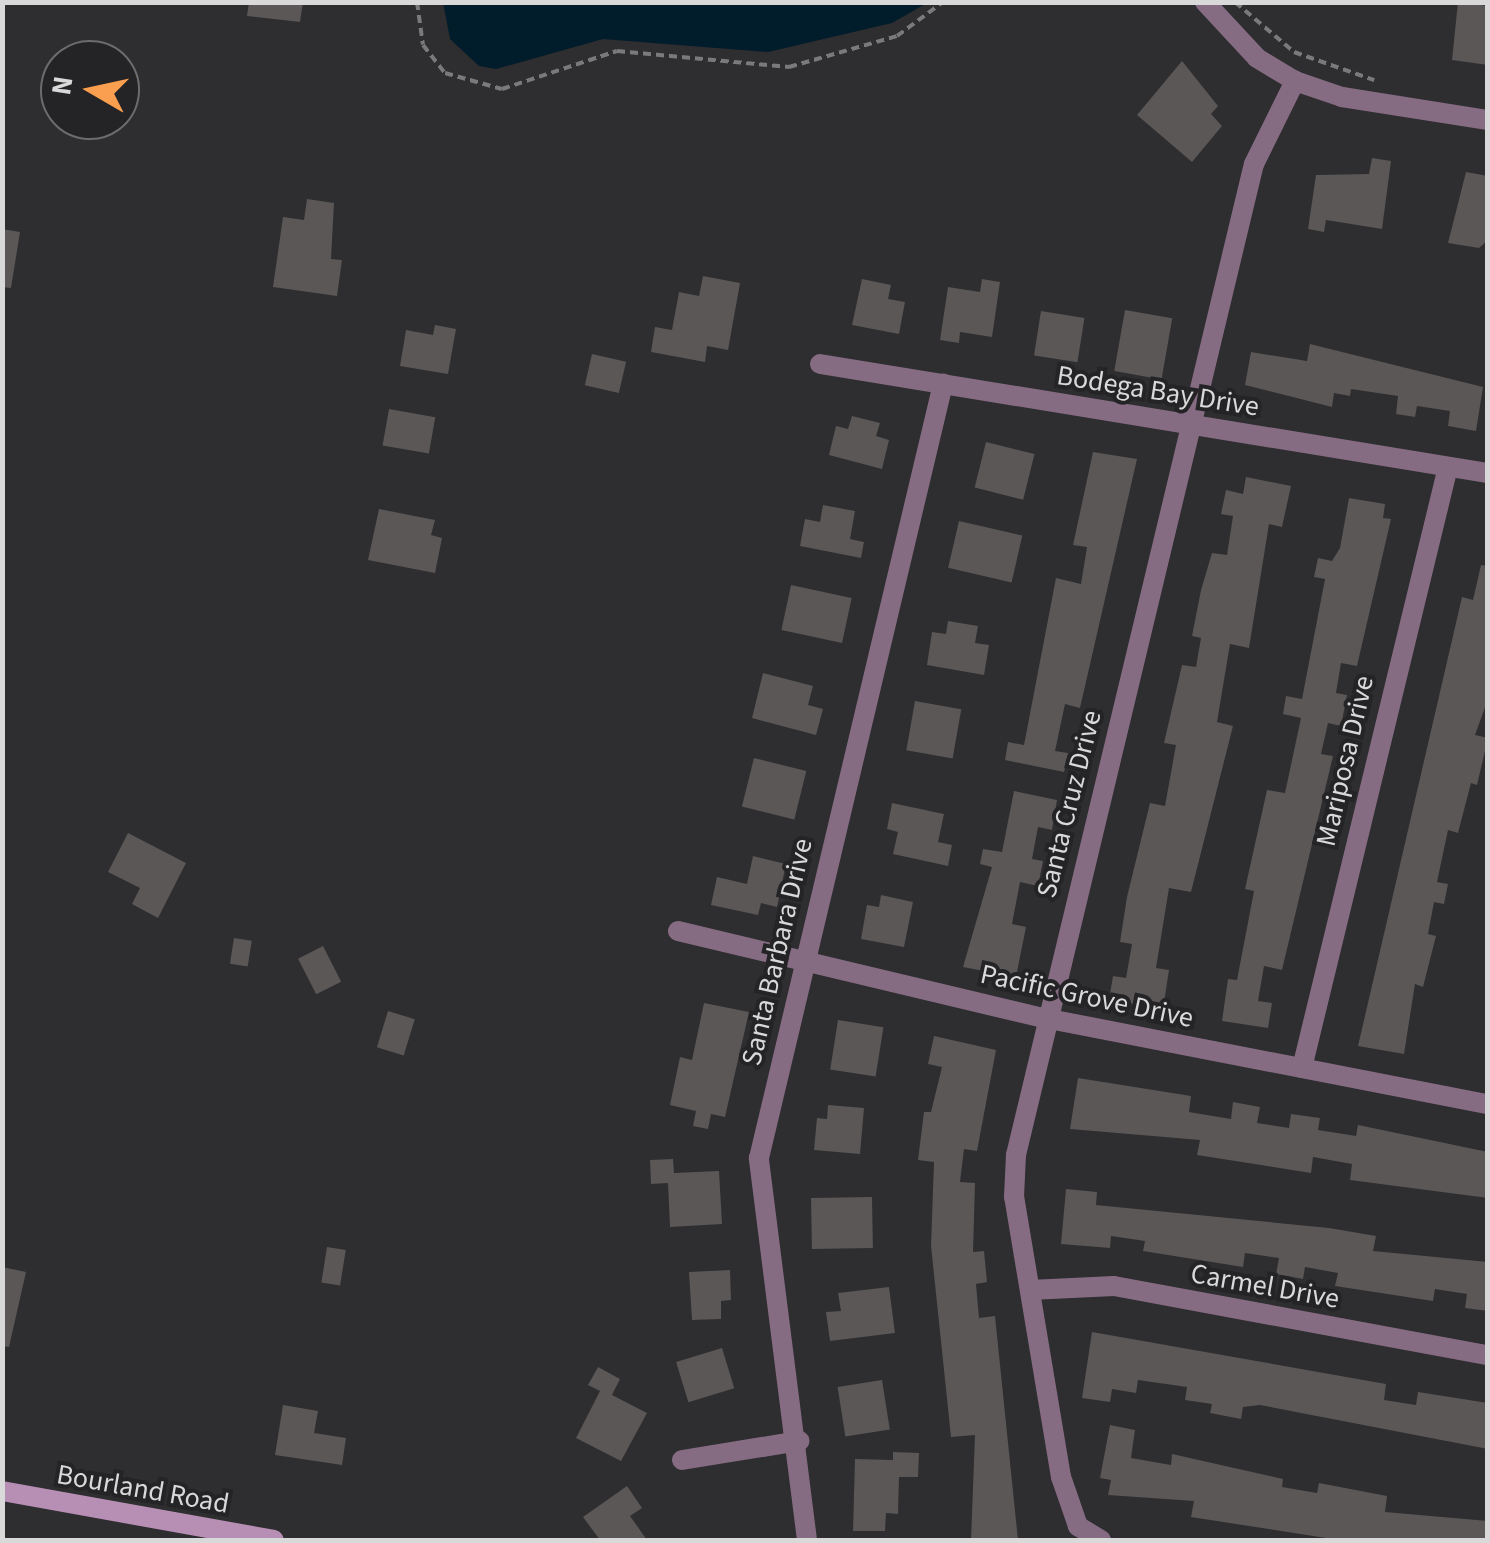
<!DOCTYPE html>
<html>
<head>
<meta charset="utf-8">
<style>
	body { margin:0 }
	#map { position:relative; width:1490px; height:1543px; overflow:hidden; background:#2e2d2f; font-family:"Source Sans 3",sans-serif }
	div>[style] { position:absolute }
	[style*='--x'] { left:calc(var(--x)*1px); top:calc(var(--y)*1px); width:calc(var(--w)*1px); rotate:calc(var(--a)*1deg) }
	.water>* { inset:0; background:#011c2a }
	.building>* { inset:0; background:#5a5756; transform-origin:0 0 }
	.path>* { height:4px; margin-top:-2px; transform-origin:0; background:repeating-linear-gradient(90deg,#7a797b 0 8px,transparent 0 13px) }
	.minor>* { height:20px; margin:-10px; padding:0 10px; transform-origin:10px; border-radius:10px; background:#866c83 }
	.secondary>* { height:20px; margin:-10px; padding:0 10px; transform-origin:10px; border-radius:10px; background:#b88fb4 }
	span { translate:-50% -50%; white-space:nowrap; text-align:center; line-height:1.15; -webkit-text-stroke:8px #242325; paint-order:stroke }
	.street-label { font-size:28px; color:#d9d9da }
	.frame { position:absolute; inset:0; border:5px solid #d9d9da; pointer-events:none }
	.north { position:absolute; left:40px; top:40px; width:100px; height:100px; box-sizing:border-box; background:#242325; border:2px solid #6c6c6d; border-radius:50%; rotate:279deg; font-size:28px; font-weight:700; line-height:40px; text-align:center; color:#d9d9da }
	.north::after { content:''; display:block; margin:auto; width:35px; height:45px; background:#fa9f50; clip-path:polygon(50% 0,100% 100%,50% 72%,0 100%) }
</style>
</head>
<body>
<div id="map">
	<div class="water">
		<div style="clip-path:polygon(443px 2px,927px 2px,927px 3px,892px 23px,768px 52px,603px 39px,496px 69px,479px 66px,450px 39px)"></div>
	</div>
	<div class="building">
		<div style="clip-path:polygon(249px 2px,303px 2px,300px 22px,247px 16px)"></div>
		<div style="clip-path:polygon(1458px 2px,1488px 6px,1488px 65px,1452px 60px)"></div>
		<div style="clip-path:polygon(1182px 61px,1218px 106px,1211px 114px,1222px 126px,1192px 162px,1137px 115px)"></div>
		<div style="clip-path:polygon(1372px 158px,1391px 161px,1382px 229px,1326px 220px,1324px 232px,1308px 229px,1316px 175px,1369px 174px)"></div>
		<div style="clip-path:polygon(1466px 172px,1488px 176px,1488px 240px,1479px 248px,1448px 243px)"></div>
		<div style="clip-path:polygon(307px 199px,334px 203px,331px 259px,342px 260px,337px 296px,273px 287px,283px 217px,304px 220px)"></div>
		<div style="clip-path:polygon(2px 229px,20px 232px,11px 288px,2px 287px)"></div>
		<div style="clip-path:polygon(703px 276px,740px 283px,728px 350px,707px 346px,705px 362px,651px 352px,655px 327px,672px 330px,679px 292px,699px 296px)"></div>
		<div style="clip-path:polygon(862px 279px,891px 285px,888px 299px,905px 302px,899px 334px,852px 325px)"></div>
		<div style="clip-path:polygon(982px 279px,1000px 282px,992px 337px,960px 332px,959px 343px,940px 340px,948px 287px,980px 292px)"></div>
		<div style="left:1125px;top:310px;width:48px;height:62px;rotate:10deg"></div>
		<div style="left:1041px;top:311px;width:44px;height:45px;rotate:9deg"></div>
		<div style="clip-path:polygon(435px 325px,456px 329px,448px 374px,400px 366px,406px 330px,433px 335px)"></div>
		<div style="clip-path:polygon(1310px 344px,1483px 387px,1476px 431px,1448px 426px,1450px 411px,1417px 406px,1415px 417px,1396px 414px,1398px 396px,1351px 389px,1350px 396px,1334px 393px,1332px 407px,1245px 385px,1251px 352px,1307px 361px)"></div>
		<div style="left:592px;top:354px;width:35px;height:32px;rotate:13deg"></div>
		<div style="left:389px;top:409px;width:47px;height:37px;rotate:10deg"></div>
		<div style="clip-path:polygon(852px 416px,880px 423px,876px 436px,889px 440px,882px 469px,829px 455px,836px 426px,848px 429px)"></div>
		<div style="left:986px;top:442px;width:50px;height:47px;rotate:14deg"></div>
		<div style="clip-path:polygon(1093px 452px,1137px 459px,1080px 708px,1065px 704px,1055px 751px,1068px 753px,1064px 772px,1005px 760px,1008px 742px,1024px 745px,1056px 578px,1081px 584px,1087px 547px,1073px 545px)"></div>
		<div style="clip-path:polygon(1246px 477px,1291px 486px,1282px 527px,1269px 524px,1249px 648px,1230px 644px,1217px 722px,1233px 726px,1191px 892px,1169px 888px,1156px 968px,1169px 970px,1163px 1009px,1109px 1000px,1113px 976px,1126px 978px,1132px 944px,1120px 942px,1127px 897px,1150px 803px,1165px 806px,1176px 745px,1164px 743px,1182px 665px,1196px 667px,1201px 638px,1192px 636px,1201px 590px,1212px 553px,1227px 555px,1233px 516px,1221px 514px,1226px 490px,1243px 494px)"></div>
		<div style="clip-path:polygon(1349px 498px,1385px 504px,1383px 518px,1391px 519px,1357px 666px,1341px 663px,1336px 693px,1347px 695px,1341px 726px,1328px 723px,1321px 754px,1333px 756px,1282px 970px,1264px 966px,1258px 1001px,1272px 1003px,1268px 1028px,1222px 1021px,1228px 979px,1237px 980px,1254px 891px,1245px 889px,1267px 790px,1285px 793px,1301px 718px,1283px 714px,1286px 696px,1302px 699px,1325px 579px,1314px 577px,1318px 558px,1332px 561px,1340px 548px)"></div>
		<div style="clip-path:polygon(823px 505px,855px 511px,850px 539px,864px 542px,861px 558px,800px 546px,805px 519px,820px 522px)"></div>
		<div style="clip-path:polygon(379px 509px,435px 520px,431px 535px,442px 538px,435px 573px,368px 560px)"></div>
		<div style="left:959px;top:521px;width:65px;height:48px;rotate:13deg"></div>
		<div style="clip-path:polygon(1481px 565px,1488px 566px,1488px 699px,1475px 735px,1488px 738px,1477px 785px,1471px 783px,1458px 833px,1448px 830px,1437px 882px,1448px 884px,1444px 904px,1434px 902px,1428px 934px,1436px 936px,1423px 987px,1415px 984px,1404px 1054px,1358px 1046px,1462px 597px,1473px 600px)"></div>
		<div style="left:791px;top:585px;width:62px;height:46px;rotate:12deg"></div>
		<div style="clip-path:polygon(948px 621px,978px 626px,975px 643px,989px 645px,984px 675px,927px 665px,932px 632px,946px 634px)"></div>
		<div style="clip-path:polygon(763px 673px,813px 686px,808px 705px,823px 709px,816px 735px,752px 718px)"></div>
		<div style="left:915px;top:701px;width:47px;height:50px;rotate:10deg"></div>
		<div style="left:754px;top:758px;width:54px;height:50px;rotate:14deg"></div>
		<div style="clip-path:polygon(1014px 791px,1057px 800px,1052px 830px,1038px 827px,1032px 859px,1043px 861px,1038px 886px,1020px 882px,1012px 924px,1026px 927px,1016px 977px,963px 967px,992px 867px,980px 864px,983px 849px,1002px 852px)"></div>
		<div style="clip-path:polygon(892px 803px,944px 814px,938px 842px,952px 845px,948px 866px,893px 854px,898px 832px,887px 829px)"></div>
		<div style="clip-path:polygon(128px 833px,186px 863px,158px 918px,132px 904px,140px 888px,108px 872px)"></div>
		<div style="clip-path:polygon(753px 856px,786px 864px,777px 907px,761px 903px,758px 915px,711px 905px,717px 877px,747px 884px)"></div>
		<div style="clip-path:polygon(881px 895px,913px 902px,904px 947px,861px 939px,867px 905px,879px 907px)"></div>
		<div style="left:234px;top:938px;width:18px;height:26px;rotate:9deg"></div>
		<div style="left:323px;top:946px;width:40px;height:28px;rotate:63deg"></div>
		<div style="clip-path:polygon(704px 1003px,749px 1012px,725px 1117px,711px 1114px,708px 1129px,693px 1126px,696px 1111px,670px 1105px,680px 1057px,692px 1060px)"></div>
		<div style="left:388px;top:1011px;width:28px;height:38px;rotate:17deg"></div>
		<div style="left:838px;top:1020px;width:46px;height:50px;rotate:9deg"></div>
		<div style="clip-path:polygon(934px 1036px,996px 1050px,977px 1151px,964px 1149px,960px 1182px,975px 1183px,973px 1252px,984px 1251px,987px 1282px,976px 1284px,979px 1318px,995px 1316px,1018px 1540px,971px 1540px,975px 1435px,951px 1437px,931px 1246px,934px 1162px,918px 1160px,924px 1112px,931px 1112px,942px 1067px,928px 1064px)"></div>
		<div style="clip-path:polygon(1078px 1078px,1191px 1096px,1189px 1112px,1231px 1119px,1233px 1102px,1260px 1107px,1257px 1123px,1289px 1128px,1291px 1114px,1320px 1118px,1318px 1130px,1356px 1136px,1358px 1125px,1488px 1152px,1488px 1198px,1350px 1180px,1352px 1164px,1313px 1157px,1311px 1173px,1197px 1155px,1200px 1140px,1070px 1129px)"></div>
		<div style="clip-path:polygon(828px 1105px,864px 1108px,860px 1154px,814px 1150px,817px 1118px,827px 1119px)"></div>
		<div style="clip-path:polygon(673px 1159px,674px 1173px,719px 1171px,722px 1224px,670px 1227px,668px 1183px,651px 1184px,650px 1160px)"></div>
		<div style="clip-path:polygon(1066px 1189px,1097px 1192px,1096px 1205px,1329px 1228px,1376px 1236px,1373px 1251px,1488px 1262px,1488px 1311px,1465px 1308px,1467px 1294px,1435px 1289px,1433px 1301px,1335px 1286px,1338px 1273px,1305px 1267px,1303px 1279px,1276px 1274px,1279px 1258px,1245px 1253px,1243px 1267px,1143px 1251px,1145px 1241px,1111px 1236px,1110px 1248px,1061px 1244px)"></div>
		<div style="left:872px;top:1197px;width:51px;height:61px;rotate:89deg"></div>
		<div style="left:327px;top:1247px;width:19px;height:36px;rotate:9deg"></div>
		<div style="clip-path:polygon(2px 1267px,26px 1272px,9px 1347px,2px 1346px)"></div>
		<div style="clip-path:polygon(730px 1270px,731px 1300px,721px 1301px,721px 1319px,692px 1320px,689px 1272px)"></div>
		<div style="clip-path:polygon(889px 1287px,895px 1333px,830px 1341px,826px 1312px,841px 1311px,838px 1293px)"></div>
		<div style="clip-path:polygon(1092px 1332px,1386px 1384px,1384px 1400px,1416px 1405px,1418px 1392px,1488px 1403px,1488px 1449px,1260px 1405px,1243px 1407px,1241px 1419px,1210px 1413px,1212px 1404px,1185px 1400px,1187px 1387px,1138px 1380px,1136px 1393px,1112px 1389px,1110px 1402px,1082px 1398px)"></div>
		<div style="left:722px;top:1348px;width:42px;height:48px;rotate:73deg"></div>
		<div style="clip-path:polygon(598px 1367px,620px 1379px,612px 1395px,647px 1413px,621px 1461px,576px 1438px,600px 1391px,588px 1385px)"></div>
		<div style="left:882px;top:1380px;width:50px;height:45px;rotate:81deg"></div>
		<div style="clip-path:polygon(283px 1405px,318px 1411px,314px 1433px,346px 1438px,342px 1465px,275px 1455px)"></div>
		<div style="clip-path:polygon(1110px 1425px,1135px 1430px,1131px 1458px,1171px 1465px,1172px 1454px,1283px 1479px,1282px 1487px,1317px 1493px,1319px 1483px,1387px 1496px,1385px 1512px,1488px 1521px,1488px 1540px,1339px 1540px,1191px 1517px,1194px 1501px,1108px 1495px,1111px 1480px,1100px 1478px)"></div>
		<div style="clip-path:polygon(893px 1452px,919px 1453px,918px 1477px,899px 1477px,898px 1514px,886px 1513px,885px 1531px,853px 1531px,855px 1459px,893px 1460px)"></div>
		<div style="clip-path:polygon(627px 1486px,642px 1508px,630px 1516px,647px 1540px,600px 1540px,583px 1517px)"></div>
	</div>
	<div class="path">
		<div style="--x:417;--y:2;--w:43;--a:82.1"></div>
		<div style="--x:423;--y:45;--w:36;--a:52"></div>
		<div style="--x:445;--y:73;--w:59;--a:15.7"></div>
		<div style="--x:502;--y:89;--w:121;--a:-18.3"></div>
		<div style="--x:617;--y:51;--w:173;--a:5.3"></div>
		<div style="--x:789;--y:67;--w:112;--a:-16"></div>
		<div style="--x:897;--y:36;--w:57;--a:-36.5"></div>
		<div style="--x:1235;--y:2;--w:77;--a:40.3"></div>
		<div style="--x:1294;--y:52;--w:85;--a:19.3"></div>
	</div>
	<div class="minor">
		<div style="--x:1205;--y:2;--w:76;--a:47.1"></div>
		<div style="--x:1257;--y:58;--w:44;--a:31.2"></div>
		<div style="--x:1295;--y:81;--w:50;--a:18.8"></div>
		<div style="--x:1342;--y:97;--w:148;--a:9"></div>
		<div style="--x:820;--y:364;--w:677;--a:9.27"></div>
		<div style="--x:678;--y:931;--w:376;--a:13.4"></div>
		<div style="--x:1044;--y:1018;--w:452;--a:11"></div>
		<div style="--x:1302;--y:1068;--w:618;--a:-76.35"></div>
		<div style="--x:1030;--y:1290;--w:84;--a:-2.7"></div>
		<div style="--x:1114;--y:1286;--w:380;--a:10.5"></div>
		<div style="--x:682;--y:1460;--w:119;--a:-9.2"></div>
		<div style="--x:807;--y:1540;--w:385;--a:-97.2"></div>
		<div style="--x:759;--y:1158;--w:796;--a:-76.63"></div>
		<div style="--x:1101;--y:1540;--w:27;--a:-149"></div>
		<div style="--x:1078;--y:1526;--w:52;--a:-109.1"></div>
		<div style="--x:1061;--y:1477;--w:284;--a:-99.5"></div>
		<div style="--x:1014;--y:1197;--w:42;--a:-87.3"></div>
		<div style="--x:1016;--y:1155;--w:1019;--a:-76.5"></div>
		<div style="--x:1254;--y:164;--w:93;--a:-63.7"></div>
	</div>
	<div class="secondary">
		<div style="--x:2;--y:1491;--w:276;--a:10.2"></div>
	</div>
	<div class="street-label">
		<span style="left:1158px;top:391px;rotate:9deg">Bodega Bay Drive</span>
		<span style="left:1345px;top:761px;rotate:-77deg">Mariposa Drive</span>
		<span style="left:1069px;top:804px;rotate:-76deg">Santa Cruz Drive</span>
		<span style="left:777px;top:952px;rotate:-77deg">Santa Barbara Drive</span>
		<span style="left:1087px;top:996px;rotate:12deg">Pacific Grove Drive</span>
		<span style="left:1265px;top:1286px;rotate:10deg">Carmel Drive</span>
		<span style="left:143px;top:1489px;rotate:10deg">Bourland Road</span>
	</div>
	<div class="frame"></div>
	<div class="north">N</div>
</div>
</body>
</html>
